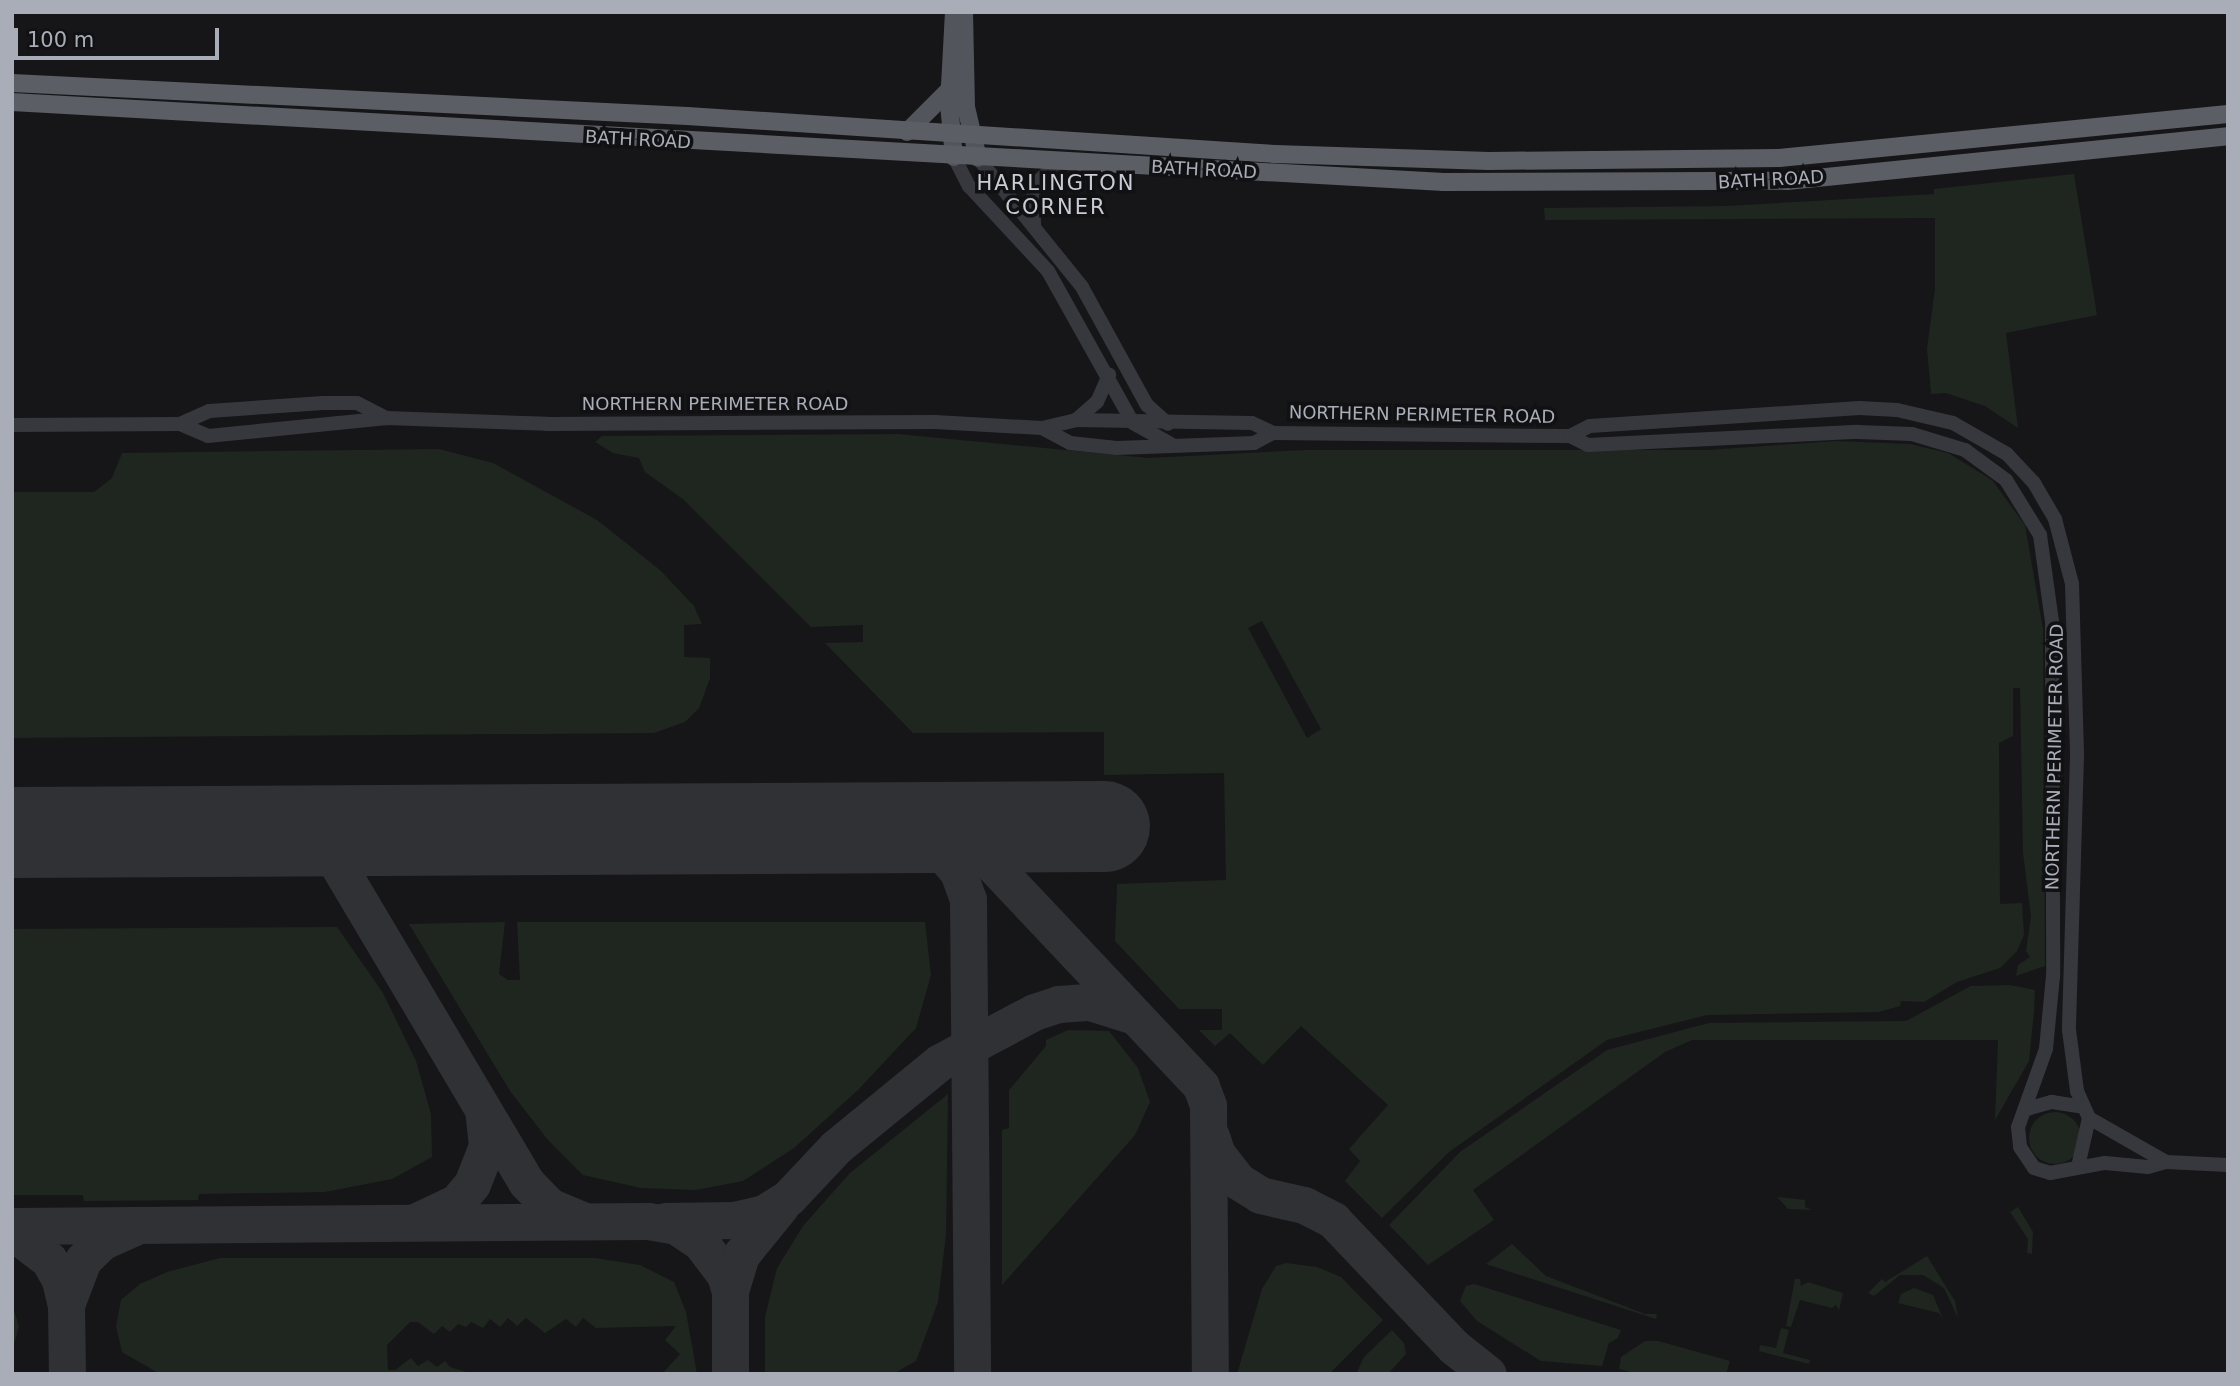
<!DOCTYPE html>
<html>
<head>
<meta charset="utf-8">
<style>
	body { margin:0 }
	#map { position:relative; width:2240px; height:1386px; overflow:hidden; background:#161618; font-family:"DejaVu Sans",sans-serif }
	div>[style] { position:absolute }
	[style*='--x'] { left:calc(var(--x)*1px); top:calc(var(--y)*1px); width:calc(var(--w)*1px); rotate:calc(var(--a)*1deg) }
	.green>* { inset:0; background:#1e261f }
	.round { border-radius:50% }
	.taxiway>* { height:37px; margin:-18.5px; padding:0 18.5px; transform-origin:18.5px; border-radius:18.5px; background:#303135 }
	.runway>* { height:91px; margin:-45.5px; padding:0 45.5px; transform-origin:45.5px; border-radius:45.5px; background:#303135 }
	.tertiary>* { height:14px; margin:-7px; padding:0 7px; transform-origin:7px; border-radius:7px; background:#37383d }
	.primary>* { height:18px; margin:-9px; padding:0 9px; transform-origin:9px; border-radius:9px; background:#53555c }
	.trunk>* { height:18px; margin:-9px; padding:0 9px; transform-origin:9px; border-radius:9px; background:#5b5e65 }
	span { translate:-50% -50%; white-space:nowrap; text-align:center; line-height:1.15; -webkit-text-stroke:7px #111113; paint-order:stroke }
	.street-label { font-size:18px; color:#a8adb8 }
	.quarter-label { font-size:21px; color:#c9ccd4; letter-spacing:2px }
	.frame { position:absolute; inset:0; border:14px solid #a8adb8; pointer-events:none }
	.scale { position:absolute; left:14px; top:28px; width:205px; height:32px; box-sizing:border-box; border:4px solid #a8adb8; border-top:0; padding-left:9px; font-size:21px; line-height:24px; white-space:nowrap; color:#a8adb8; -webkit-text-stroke:5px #111113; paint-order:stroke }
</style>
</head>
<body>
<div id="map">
	<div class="green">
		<div style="clip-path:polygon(2074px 174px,2097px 315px,2006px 333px,2018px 428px,1985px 406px,1946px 393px,1931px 394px,1927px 349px,1935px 288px,1935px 218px,1545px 220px,1544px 208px,1726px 206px,1934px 194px,1934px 189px)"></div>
		<div style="clip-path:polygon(evenodd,898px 434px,1149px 458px,1305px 450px,1707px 450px,1837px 441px,1910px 444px,1948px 453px,1992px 480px,2025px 525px,2043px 629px,2045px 966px,2016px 976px,2018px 965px,2030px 957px,2026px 951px,2031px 917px,2023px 853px,2020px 688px,2013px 688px,2013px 736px,1999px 743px,2000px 904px,2022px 903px,2024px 935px,2017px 951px,2000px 968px,1957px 982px,1924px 1002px,1901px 1001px,1900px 1006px,1879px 1012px,1707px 1015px,1607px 1040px,1449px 1152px,1382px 1218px,1345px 1181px,1360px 1161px,1349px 1149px,1388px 1105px,1301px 1026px,1263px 1065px,1230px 1033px,1215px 1046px,1199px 1030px,1222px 1030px,1222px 1009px,1179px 1009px,1115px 941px,1117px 884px,1226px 880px,1224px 773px,1104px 775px,1104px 732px,913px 733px,825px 643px,863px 642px,863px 625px,811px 627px,684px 500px,645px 472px,639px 458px,613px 453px,595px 442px,602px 436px,898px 434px,1262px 621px,1321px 729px,1307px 738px,1248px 628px,1262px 621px)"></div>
		<div style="clip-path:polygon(439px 449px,493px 463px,597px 520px,660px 570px,694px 606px,702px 624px,684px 625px,684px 657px,710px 658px,710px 678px,699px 708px,685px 722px,654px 733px,12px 738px,12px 492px,94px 492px,112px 478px,122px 453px)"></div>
		<div style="clip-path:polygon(505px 922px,499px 974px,508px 980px,520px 980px,517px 922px,925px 922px,931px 975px,916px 1028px,858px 1090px,794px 1148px,743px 1181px,696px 1190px,641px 1188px,583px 1175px,548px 1140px,510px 1091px,409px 924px)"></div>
		<div style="clip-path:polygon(337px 927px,383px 993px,416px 1061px,431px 1114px,432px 1157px,392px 1179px,325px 1192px,199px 1194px,198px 1200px,84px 1201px,83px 1195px,12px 1195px,12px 929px)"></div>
		<div style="clip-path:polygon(2010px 985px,2035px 990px,2034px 1011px,2029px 1061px,1995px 1120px,1998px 1040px,1692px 1040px,1665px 1052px,1473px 1190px,1494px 1220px,1428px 1265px,1389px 1225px,1460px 1152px,1607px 1050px,1709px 1023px,1906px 1021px,1971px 986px)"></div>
		<div style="clip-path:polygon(1068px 1030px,1109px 1031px,1138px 1068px,1150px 1102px,1135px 1135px,1002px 1285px,1002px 1130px,1009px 1128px,1009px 1090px,1046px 1046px,1046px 1040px)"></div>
		<div style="clip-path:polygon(948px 1094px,946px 1235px,938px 1302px,916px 1361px,893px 1374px,765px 1374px,765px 1317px,777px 1268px,803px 1226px,850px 1173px)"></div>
		<div class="round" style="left:2029px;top:1112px;width:52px;height:52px"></div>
		<div style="clip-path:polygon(1777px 1197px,1805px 1200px,1805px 1207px,1812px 1210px,1788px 1209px)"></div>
		<div style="clip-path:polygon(2018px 1207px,2033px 1232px,2032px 1254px,2027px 1253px,2028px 1239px,2010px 1212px)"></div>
		<div style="clip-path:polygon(1512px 1244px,1546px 1276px,1645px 1314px,1657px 1314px,1656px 1319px,1486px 1264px)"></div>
		<div style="clip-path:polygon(1927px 1256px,1955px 1301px,1958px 1318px,1944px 1288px,1923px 1275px,1900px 1275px,1874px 1296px,1868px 1293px,1882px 1279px,1885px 1282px)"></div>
		<div style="clip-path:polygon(220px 1258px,595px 1258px,640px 1265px,674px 1282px,686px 1312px,697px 1374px,662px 1374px,680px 1354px,665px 1340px,676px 1326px,596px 1328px,583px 1318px,576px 1327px,566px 1319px,545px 1333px,526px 1318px,517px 1326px,508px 1318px,500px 1327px,490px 1319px,483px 1328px,471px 1322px,466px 1327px,458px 1324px,450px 1332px,442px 1326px,434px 1334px,418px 1322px,410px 1322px,387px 1345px,388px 1370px,395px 1370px,411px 1358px,418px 1366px,428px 1360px,437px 1367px,445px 1361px,450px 1367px,473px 1374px,160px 1374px,122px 1352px,116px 1326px,121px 1300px,140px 1284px,167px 1272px)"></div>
		<div style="clip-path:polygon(1286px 1263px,1317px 1267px,1341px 1277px,1383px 1320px,1329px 1374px,1237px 1374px,1262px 1289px,1276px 1266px)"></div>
		<div style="clip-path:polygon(1795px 1279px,1800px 1279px,1801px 1286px,1808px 1282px,1843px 1293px,1839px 1310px,1836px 1305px,1832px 1308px,1800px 1300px,1791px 1327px,1786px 1326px)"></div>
		<div style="clip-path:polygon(1474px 1284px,1621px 1330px,1618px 1338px,1609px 1343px,1602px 1366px,1541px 1361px,1477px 1321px,1460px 1301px,1466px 1286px)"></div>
		<div style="clip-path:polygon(1914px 1288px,1933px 1295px,1943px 1319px,1939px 1313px,1898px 1303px,1901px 1294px)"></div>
		<div style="clip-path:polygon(12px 1303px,19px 1327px,12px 1351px)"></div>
		<div style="clip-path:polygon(1781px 1328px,1789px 1330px,1783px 1353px,1810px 1360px,1809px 1364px,1759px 1351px,1760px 1345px,1776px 1348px)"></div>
		<div style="clip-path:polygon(1392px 1330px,1404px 1343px,1406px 1354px,1388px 1374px,1356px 1374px,1364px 1357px)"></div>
		<div style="clip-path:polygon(1645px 1341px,1658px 1341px,1730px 1361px,1726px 1374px,1639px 1374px,1619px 1369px,1621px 1357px)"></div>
	</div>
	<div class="taxiway">
		<div style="--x:892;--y:827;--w:51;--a:24.5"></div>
		<div style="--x:938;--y:848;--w:31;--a:50"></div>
		<div style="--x:958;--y:872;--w:29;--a:70"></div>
		<div style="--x:968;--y:899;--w:475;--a:89.5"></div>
		<div style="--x:928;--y:827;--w:30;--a:15"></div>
		<div style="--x:957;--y:835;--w:22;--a:32"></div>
		<div style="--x:976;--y:847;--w:328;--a:46.7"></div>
		<div style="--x:1201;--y:1086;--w:20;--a:70"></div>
		<div style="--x:1208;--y:1105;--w:269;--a:89.6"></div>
		<div style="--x:278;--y:830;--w:44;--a:22.5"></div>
		<div style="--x:319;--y:847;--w:21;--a:39"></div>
		<div style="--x:335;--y:860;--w:374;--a:59.3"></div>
		<div style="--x:526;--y:1182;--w:33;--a:46"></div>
		<div style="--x:549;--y:1206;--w:36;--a:23"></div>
		<div style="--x:1211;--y:1136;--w:19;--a:72"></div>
		<div style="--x:1217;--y:1154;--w:34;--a:52"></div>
		<div style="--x:1238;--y:1181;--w:26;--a:32"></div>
		<div style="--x:1260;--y:1195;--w:45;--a:12.8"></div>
		<div style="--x:1304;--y:1205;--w:33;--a:27"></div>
		<div style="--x:1333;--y:1220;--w:175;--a:46.4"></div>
		<div style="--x:1454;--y:1347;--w:43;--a:38.5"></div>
		<div style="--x:417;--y:1221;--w:44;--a:-25.4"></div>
		<div style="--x:457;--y:1202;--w:23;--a:-50"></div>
		<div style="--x:472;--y:1184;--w:41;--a:-68.5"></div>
		<div style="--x:487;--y:1146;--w:36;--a:-96"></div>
		<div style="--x:665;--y:1221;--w:69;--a:-0.8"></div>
		<div style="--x:734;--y:1220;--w:31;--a:-13"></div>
		<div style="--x:764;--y:1213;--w:28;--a:-32"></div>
		<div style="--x:788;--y:1198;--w:70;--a:-46.7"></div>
		<div style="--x:836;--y:1147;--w:134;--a:-39.3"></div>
		<div style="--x:940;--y:1062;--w:106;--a:-28"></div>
		<div style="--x:1034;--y:1012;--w:25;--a:-18"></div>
		<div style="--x:1058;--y:1004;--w:32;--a:-4"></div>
		<div style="--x:1090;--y:1002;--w:47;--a:17.3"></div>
		<div style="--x:12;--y:1226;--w:636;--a:-0.45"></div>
		<div style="--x:648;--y:1221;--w:28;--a:10"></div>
		<div style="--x:676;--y:1226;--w:30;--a:34"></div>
		<div style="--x:701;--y:1243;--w:40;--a:53"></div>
		<div style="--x:725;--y:1275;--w:17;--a:73"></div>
		<div style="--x:730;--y:1291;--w:83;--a:90"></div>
		<div style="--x:12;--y:1232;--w:46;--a:37.1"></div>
		<div style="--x:49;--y:1260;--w:23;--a:61"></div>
		<div style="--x:60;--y:1280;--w:26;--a:77"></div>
		<div style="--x:66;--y:1305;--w:69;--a:89.2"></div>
		<div style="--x:730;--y:1291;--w:38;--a:-73"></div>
		<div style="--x:741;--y:1255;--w:62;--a:-50.9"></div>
		<div style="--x:66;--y:1305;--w:48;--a:-69.3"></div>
		<div style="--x:83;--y:1260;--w:28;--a:-44"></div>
		<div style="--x:103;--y:1241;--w:35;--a:-24"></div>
	</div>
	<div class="runway">
		<div style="--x:12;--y:832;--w:1092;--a:-0.31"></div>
	</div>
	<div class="tertiary">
		<div style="--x:954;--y:157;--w:33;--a:63"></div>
		<div style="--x:969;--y:186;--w:116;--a:47.1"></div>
		<div style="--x:1048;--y:271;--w:174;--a:60.8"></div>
		<div style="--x:1133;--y:423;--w:43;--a:28.9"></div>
		<div style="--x:978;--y:158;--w:166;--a:51.1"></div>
		<div style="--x:1082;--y:287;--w:135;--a:61.2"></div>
		<div style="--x:1147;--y:405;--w:28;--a:42"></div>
		<div style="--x:1034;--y:225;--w:39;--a:-91"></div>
		<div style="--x:1033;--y:186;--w:34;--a:-43"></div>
		<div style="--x:1076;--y:420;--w:28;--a:-41"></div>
		<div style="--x:1097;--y:402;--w:30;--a:-66"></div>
		<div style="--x:180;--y:424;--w:32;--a:-24"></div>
		<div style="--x:209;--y:411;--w:114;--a:-4"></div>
		<div style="--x:323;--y:403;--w:34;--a:0"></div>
		<div style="--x:357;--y:403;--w:34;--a:27"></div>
		<div style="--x:12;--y:425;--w:168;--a:-0.3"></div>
		<div style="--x:180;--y:424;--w:30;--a:23"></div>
		<div style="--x:208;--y:436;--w:180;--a:-5.7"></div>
		<div style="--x:387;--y:418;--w:160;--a:2.1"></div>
		<div style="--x:547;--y:424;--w:388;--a:-0.3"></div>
		<div style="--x:935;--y:422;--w:107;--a:3.2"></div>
		<div style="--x:1042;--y:428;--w:35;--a:-13"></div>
		<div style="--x:1076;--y:420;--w:176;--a:1"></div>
		<div style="--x:1252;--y:423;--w:23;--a:25"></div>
		<div style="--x:1273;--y:433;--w:297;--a:0.6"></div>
		<div style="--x:1570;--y:436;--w:22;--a:-27"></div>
		<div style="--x:1590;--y:426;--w:270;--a:-3.8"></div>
		<div style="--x:1859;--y:408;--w:38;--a:3"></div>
		<div style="--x:1897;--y:410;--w:57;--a:13.1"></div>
		<div style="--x:1953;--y:423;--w:62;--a:29.9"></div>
		<div style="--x:2007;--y:454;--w:40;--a:47"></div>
		<div style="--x:2034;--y:483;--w:42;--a:59.7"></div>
		<div style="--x:2055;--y:519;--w:67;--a:75.3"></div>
		<div style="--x:2072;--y:584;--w:172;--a:88.3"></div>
		<div style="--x:2077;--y:756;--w:274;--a:91.7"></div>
		<div style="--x:2069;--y:1030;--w:62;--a:82.5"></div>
		<div style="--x:2077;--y:1091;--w:30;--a:66"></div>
		<div style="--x:2089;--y:1118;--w:50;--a:102.7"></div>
		<div style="--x:1042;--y:428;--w:32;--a:28"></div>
		<div style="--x:1070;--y:443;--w:47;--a:6.1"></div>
		<div style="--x:1117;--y:448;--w:137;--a:-2.1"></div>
		<div style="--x:1254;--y:443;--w:21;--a:-28"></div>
		<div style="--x:1570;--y:436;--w:20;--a:27"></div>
		<div style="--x:1588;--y:445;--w:270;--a:-2.8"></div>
		<div style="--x:1858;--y:432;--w:54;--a:2.1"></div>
		<div style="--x:1912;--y:434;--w:55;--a:16.8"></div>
		<div style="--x:1965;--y:450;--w:51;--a:36.2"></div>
		<div style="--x:2006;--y:480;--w:65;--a:58.3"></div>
		<div style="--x:2040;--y:535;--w:87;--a:82.1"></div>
		<div style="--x:2052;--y:621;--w:355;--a:89.8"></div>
		<div style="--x:2053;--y:976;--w:73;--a:95.5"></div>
		<div style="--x:2046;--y:1049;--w:83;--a:109.7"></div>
		<div style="--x:2018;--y:1127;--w:20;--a:84"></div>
		<div style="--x:2020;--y:1147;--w:25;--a:56"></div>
		<div style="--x:2034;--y:1168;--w:17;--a:17"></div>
		<div style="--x:2050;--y:1173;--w:56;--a:-10.3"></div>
		<div style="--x:2105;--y:1163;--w:43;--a:5.3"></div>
		<div style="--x:2148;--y:1167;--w:19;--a:-16"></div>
		<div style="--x:2166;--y:1162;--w:62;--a:2.8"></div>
		<div style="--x:2027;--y:1109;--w:26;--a:-16"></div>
		<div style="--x:2052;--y:1102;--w:30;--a:9"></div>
		<div style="--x:2089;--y:1118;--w:89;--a:29.7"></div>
	</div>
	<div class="primary">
		<div style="--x:964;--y:12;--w:95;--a:88.8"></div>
		<div style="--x:966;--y:107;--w:52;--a:76.8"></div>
		<div style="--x:907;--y:132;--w:62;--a:-45"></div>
		<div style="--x:954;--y:157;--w:53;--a:-95.4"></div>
		<div style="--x:949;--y:104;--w:92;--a:-86.9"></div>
	</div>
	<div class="trunk">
		<div style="--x:12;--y:83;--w:676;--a:2.8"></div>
		<div style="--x:687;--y:116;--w:589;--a:3.7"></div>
		<div style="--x:1275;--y:154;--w:214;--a:1.9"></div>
		<div style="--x:1489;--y:161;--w:290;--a:-0.6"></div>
		<div style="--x:1779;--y:158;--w:451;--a:-5.6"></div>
		<div style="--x:12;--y:102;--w:1434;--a:3.2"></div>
		<div style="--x:1444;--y:182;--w:343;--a:-0.2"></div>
		<div style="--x:1787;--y:181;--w:443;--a:-5.8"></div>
	</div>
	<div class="street-label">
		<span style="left:638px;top:140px;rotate:3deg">BATH ROAD</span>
		<span style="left:1204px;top:170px;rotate:3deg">BATH ROAD</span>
		<span style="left:1771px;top:180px;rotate:-3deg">BATH ROAD</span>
		<span style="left:715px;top:404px">NORTHERN PERIMETER ROAD</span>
		<span style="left:1422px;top:415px;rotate:1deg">NORTHERN PERIMETER ROAD</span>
		<span style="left:2055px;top:757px;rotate:-89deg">NORTHERN PERIMETER ROAD</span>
	</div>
	<div class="quarter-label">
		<span style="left:1056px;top:195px">HARLINGTON<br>CORNER</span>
	</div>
	<div class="frame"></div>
	<div class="scale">100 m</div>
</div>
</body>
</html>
